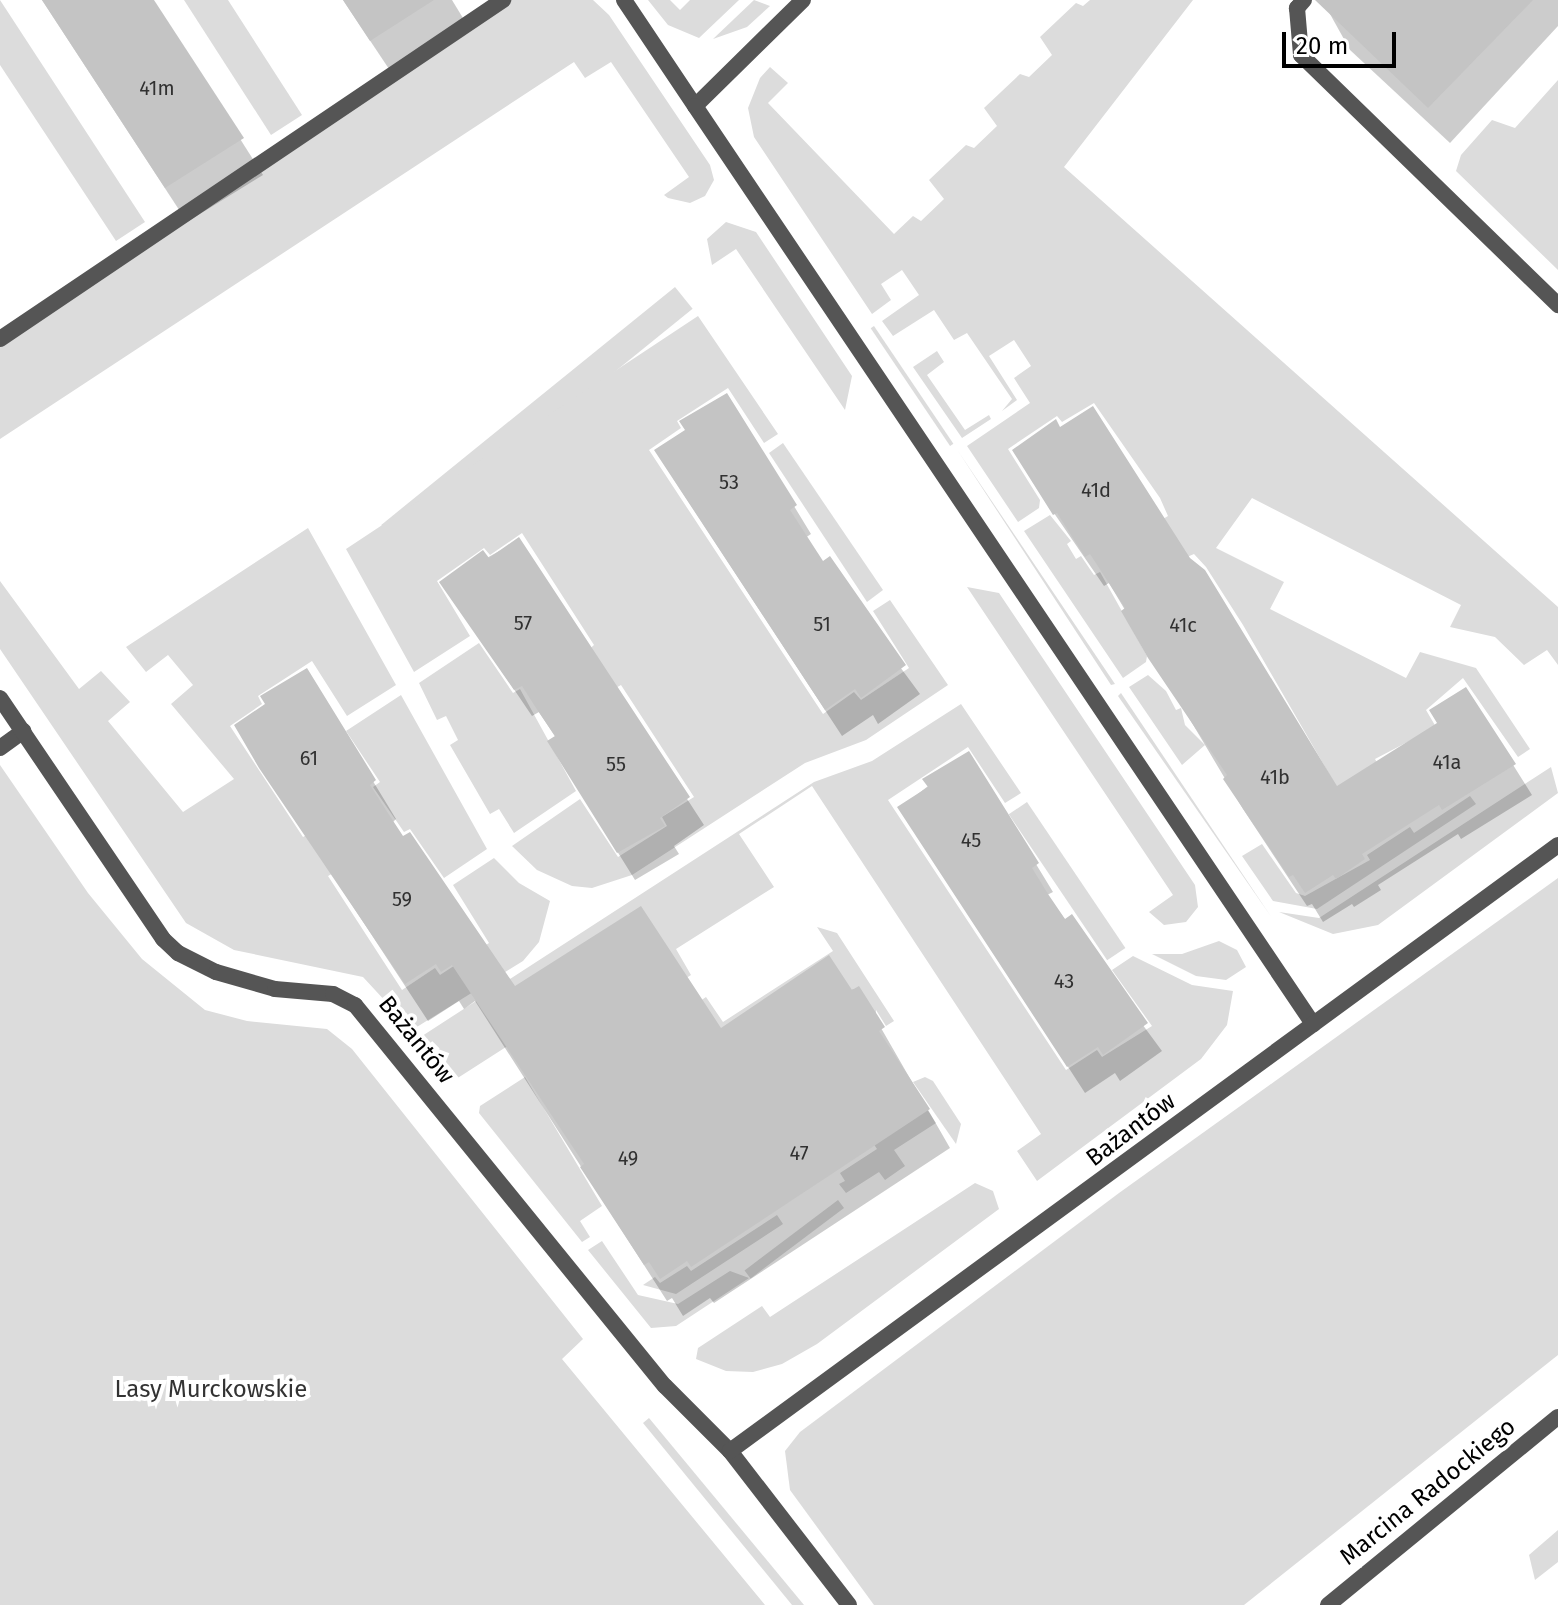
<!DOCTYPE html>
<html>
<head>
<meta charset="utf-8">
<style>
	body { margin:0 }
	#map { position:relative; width:1558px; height:1605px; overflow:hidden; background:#fff; font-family:"Fira Sans",sans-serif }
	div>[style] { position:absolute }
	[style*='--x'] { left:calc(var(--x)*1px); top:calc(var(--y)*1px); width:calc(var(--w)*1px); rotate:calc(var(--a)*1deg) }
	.green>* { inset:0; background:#dcdcdc; transform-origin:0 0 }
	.shadow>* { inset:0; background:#0003 }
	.building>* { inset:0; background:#c4c4c4 }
	.service>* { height:16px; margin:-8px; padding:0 8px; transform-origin:8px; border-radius:8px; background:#555 }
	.minor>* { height:16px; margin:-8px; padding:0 8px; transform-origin:8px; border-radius:8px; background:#555 }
	.tertiary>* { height:16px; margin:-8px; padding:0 8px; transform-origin:8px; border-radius:8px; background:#555 }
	span { translate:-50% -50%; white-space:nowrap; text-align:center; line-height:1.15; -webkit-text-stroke:8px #fff; paint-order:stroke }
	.number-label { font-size:20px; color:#313131 }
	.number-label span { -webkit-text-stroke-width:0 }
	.street-label { font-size:24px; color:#000 }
	.park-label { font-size:24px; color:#333 }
	.scale { position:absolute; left:1282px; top:32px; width:114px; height:36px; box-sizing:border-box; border:4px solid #000; border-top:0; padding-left:10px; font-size:24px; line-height:28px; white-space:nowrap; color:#000; -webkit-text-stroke:6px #fff; paint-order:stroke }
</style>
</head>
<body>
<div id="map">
	<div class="green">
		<div style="clip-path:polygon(0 0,145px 222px,116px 241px,0 65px)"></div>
		<div style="clip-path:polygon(184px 0,228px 0,302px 115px,271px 135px)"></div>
		<div style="clip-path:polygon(494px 0,593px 0,609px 15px,710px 165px,714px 180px,705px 196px,690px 203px,668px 198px,664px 195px,689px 177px,611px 62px,585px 78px,574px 62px,0 439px,0 338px)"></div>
		<div style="clip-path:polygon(648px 0,670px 0,680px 10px,690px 0,739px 0,699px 38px,668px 25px)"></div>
		<div style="clip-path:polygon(754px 0,770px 6px,747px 27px,713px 39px)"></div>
		<div style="clip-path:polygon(1090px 0,1193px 0,1064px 167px,1558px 607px,1558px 665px,1547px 650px,1524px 665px,1495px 637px,1450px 627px,1461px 605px,1252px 498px,1216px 548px,1284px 582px,1270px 609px,1406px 678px,1420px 652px,1476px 668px,1530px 749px,1518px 757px,1463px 678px,1426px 710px,1436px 727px,1375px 759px,1379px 766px,1339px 791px,1243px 625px,1206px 567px,1194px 554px,1187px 557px,1163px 519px,1168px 516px,1160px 498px,1094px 403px,1062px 422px,1057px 416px,1008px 449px,1040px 500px,1039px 508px,1018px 522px,967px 446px,1030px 403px,1014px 378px,1031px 366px,1014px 340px,989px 356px,1017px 400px,1002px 411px,1012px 399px,967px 333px,954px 340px,934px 310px,893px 336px,882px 321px,919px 295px,902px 270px,881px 284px,891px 300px,872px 314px,754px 137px,748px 108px,760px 78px,770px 67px,788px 83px,768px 103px,894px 234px,913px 216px,921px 221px,944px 199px,929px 180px,966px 145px,974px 148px,997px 126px,984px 108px,1020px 74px,1029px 77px,1052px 55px,1040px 37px,1076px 3px,1083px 6px)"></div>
		<div style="clip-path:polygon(1558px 80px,1558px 270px,1456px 171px,1461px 155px,1492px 120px,1515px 128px)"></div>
		<div style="clip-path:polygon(726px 222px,756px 232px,852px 376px,845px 410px,736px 249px,712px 265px,707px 239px)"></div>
		<div style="left:675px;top:287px;width:28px;height:378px;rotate:51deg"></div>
		<div style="clip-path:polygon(698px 316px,778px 434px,764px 443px,728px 388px,677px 421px,681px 428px,649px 450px,823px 714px,854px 692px,861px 700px,909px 668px,873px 611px,890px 600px,948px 685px,866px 740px,805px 763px,632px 875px,592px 888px,572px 886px,537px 870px,512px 846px,580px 799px,618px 857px,667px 826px,662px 817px,694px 797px,621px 685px,612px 690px,586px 652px,594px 645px,522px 533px,490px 555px,484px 548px,437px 581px,470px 636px,414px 672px,346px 549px)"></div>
		<div style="left:874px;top:326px;width:142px;height:4px;rotate:56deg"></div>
		<div style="clip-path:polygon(937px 351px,944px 362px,927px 375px,965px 430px,989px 415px,991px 419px,962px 438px,913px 367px)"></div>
		<div style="clip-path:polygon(783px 443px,883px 590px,867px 602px,769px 453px)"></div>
		<div style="clip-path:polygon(958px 451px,1115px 684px,1111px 685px)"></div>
		<div style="clip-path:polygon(1050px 515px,1071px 541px,1067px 544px,1076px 559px,1081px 556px,1094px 575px,1100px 572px,1147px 656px,1146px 662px,1123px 678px,1024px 531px)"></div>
		<div style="clip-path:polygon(308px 528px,396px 685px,347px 716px,312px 661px,258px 696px,262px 704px,230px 726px,303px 837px,312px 832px,337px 871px,328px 876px,402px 990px,435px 968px,440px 975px,489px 943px,453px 885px,494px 858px,519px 883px,550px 901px,539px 942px,523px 961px,412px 1030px,363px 977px,234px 950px,186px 923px,0 649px,0 581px,79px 689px,101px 671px,130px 702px,108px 721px,183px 812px,234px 779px,171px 704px,193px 685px,168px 655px,146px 672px,126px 647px)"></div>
		<div style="clip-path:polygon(967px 587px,999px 593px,1195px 885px,1198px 907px,1186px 922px,1164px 925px,1149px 912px,1173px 895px)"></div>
		<div style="clip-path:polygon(479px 643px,513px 693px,520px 689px,576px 791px,514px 833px,499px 809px,490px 814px,450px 745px,458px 740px,446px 716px,437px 720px,419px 683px)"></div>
		<div style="clip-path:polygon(1148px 675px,1166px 691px,1176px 710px,1181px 708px,1185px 725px,1205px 745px,1182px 765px,1129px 687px)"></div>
		<div style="clip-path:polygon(1121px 693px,1272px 918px,1118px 696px)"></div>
		<div style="clip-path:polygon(401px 695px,487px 849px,444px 878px,410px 829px,404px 832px,373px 787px,380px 782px,346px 731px)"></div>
		<div style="clip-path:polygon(961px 704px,1021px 793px,1005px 803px,968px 747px,888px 800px,1066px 1070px,1097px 1050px,1102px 1057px,1152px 1026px,1112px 970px,1133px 956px,1192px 985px,1233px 991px,1227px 1025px,1201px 1059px,1037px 1181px,1017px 1151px,1041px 1134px,812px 786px,739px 834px,774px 887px,676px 949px,691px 975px,666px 991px,681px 1014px,706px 997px,723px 1022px,833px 951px,817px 927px,837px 933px,894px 1021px,886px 1026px,876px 1010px,876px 1031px,936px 1123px,894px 1150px,905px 1166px,885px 1180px,879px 1172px,846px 1193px,839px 1184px,845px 1181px,840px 1173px,877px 1149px,825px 1070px,506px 1047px,453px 1081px,419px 1038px,814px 782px,872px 761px)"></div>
		<div style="clip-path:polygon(0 765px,88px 893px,142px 959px,205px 1010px,247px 1021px,327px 1029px,352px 1049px,583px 1339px,562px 1359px,765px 1605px,0 1605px)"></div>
		<div style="clip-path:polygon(1551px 767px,1558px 793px,1378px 925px,1333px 934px,1279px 912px,1319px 918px)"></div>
		<div style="clip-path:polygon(1470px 796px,1476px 804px,1317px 909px,1273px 901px,1242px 856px,1262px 844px,1296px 893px,1305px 896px,1370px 860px,1367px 855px,1410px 827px,1414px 833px)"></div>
		<div style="left:1027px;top:802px;width:176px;height:22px;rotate:56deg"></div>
		<div style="clip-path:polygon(1558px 878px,1558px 1355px,1244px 1605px,874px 1605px,790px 1490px,785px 1451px,800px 1432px,1119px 1193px)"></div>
		<div style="clip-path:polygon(1219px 941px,1237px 950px,1246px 967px,1226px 980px,1196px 976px,1152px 954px,1182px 954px)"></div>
		<div style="clip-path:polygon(525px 1077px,602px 1206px,580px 1221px,590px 1237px,582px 1242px,479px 1113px,480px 1106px)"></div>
		<div style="clip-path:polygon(925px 1077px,933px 1081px,961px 1124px,956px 1144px,913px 1082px)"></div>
		<div style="clip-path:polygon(975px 1183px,993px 1191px,999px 1209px,817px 1344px,782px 1364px,753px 1372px,726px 1371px,696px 1359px,698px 1348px,762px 1306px,770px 1317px)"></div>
		<div style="left:838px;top:1200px;width:10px;height:117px;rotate:53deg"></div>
		<div style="clip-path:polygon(777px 1215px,783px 1224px,676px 1294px,643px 1285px,655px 1277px,660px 1283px,687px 1266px,691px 1271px)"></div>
		<div style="clip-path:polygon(602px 1241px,638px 1295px,678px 1304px,730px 1271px,749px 1278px,676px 1326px,651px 1328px,588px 1250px)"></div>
		<div style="clip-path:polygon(649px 1418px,804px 1605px,792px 1605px,643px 1423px)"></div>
		<div style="clip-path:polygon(1558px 1530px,1558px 1562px,1535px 1580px,1529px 1555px)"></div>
	</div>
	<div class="shadow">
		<div style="clip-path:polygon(42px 0,152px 0,263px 175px,187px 222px)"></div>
		<div style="clip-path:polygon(343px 0,452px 0,466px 23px,391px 72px)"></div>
		<div style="clip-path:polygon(1343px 0,1558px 0,1558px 26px,1450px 143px,1350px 50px,1330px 14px)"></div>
		<div style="clip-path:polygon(727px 396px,811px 534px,805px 538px,920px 694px,878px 724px,873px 715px,842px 736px,673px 478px,687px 431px)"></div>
		<div style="clip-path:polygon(1032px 481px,1337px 789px,1440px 724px,1466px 690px,1532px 795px,1461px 839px,1458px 834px,1378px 885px,1381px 890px,1354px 907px,1352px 904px,1323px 922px,1312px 904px,1307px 906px,1243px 809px,1109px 583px,1104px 586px)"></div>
		<div style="clip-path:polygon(519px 540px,704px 825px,674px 846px,679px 854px,635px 880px,566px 769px,556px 738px,539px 712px,532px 716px,442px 583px)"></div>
		<div style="clip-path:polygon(306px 671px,396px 819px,392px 823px,515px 988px,720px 1031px,858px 988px,950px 1148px,714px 1303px,710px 1298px,683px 1316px,672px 1298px,667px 1301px,475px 1001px,464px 1009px,459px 1001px,428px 1021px,259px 763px,267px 705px)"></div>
		<div style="clip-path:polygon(969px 754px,1053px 892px,1047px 895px,1162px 1051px,1120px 1081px,1115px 1073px,1085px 1093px,900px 808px)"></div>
	</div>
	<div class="building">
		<div style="clip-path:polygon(42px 0,154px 0,244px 138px,165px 188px)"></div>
		<div style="clip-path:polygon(343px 0,434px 0,370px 41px)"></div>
		<div style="clip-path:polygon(1315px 0,1533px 0,1428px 108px)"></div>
		<div style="clip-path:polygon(727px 393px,797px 505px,790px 510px,823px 561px,830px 556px,906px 665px,861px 698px,855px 689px,825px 710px,654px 450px,685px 430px,679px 421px)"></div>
		<div style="clip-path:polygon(1093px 406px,1190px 558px,1205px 570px,1337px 786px,1437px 723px,1429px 710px,1466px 687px,1516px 764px,1442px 810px,1439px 805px,1362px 854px,1365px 859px,1336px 879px,1333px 875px,1305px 893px,1293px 875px,1289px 877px,1223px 779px,1227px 775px,1148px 658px,1121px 611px,1125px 608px,1090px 554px,1085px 557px,1057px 513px,1053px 515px,1012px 450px,1056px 419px,1060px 427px)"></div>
		<div style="clip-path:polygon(519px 537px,690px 797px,660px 818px,665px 826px,617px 853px,547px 741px,555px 736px,538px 711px,522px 686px,514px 690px,439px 582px,483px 550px,489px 558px)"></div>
		<div style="clip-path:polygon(307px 668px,376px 780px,370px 785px,386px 810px,403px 836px,410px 832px,515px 986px,641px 906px,721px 1028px,829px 955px,852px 990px,859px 986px,885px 1027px,879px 1031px,930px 1109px,691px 1267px,687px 1261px,660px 1279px,649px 1262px,644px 1265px,580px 1167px,584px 1164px,452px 965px,441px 972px,436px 964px,405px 984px,259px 768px,234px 725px,265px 704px,260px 696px)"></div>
		<div style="clip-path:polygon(969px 751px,1039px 863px,1032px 868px,1048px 894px,1065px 919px,1072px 914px,1148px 1023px,1103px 1055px,1098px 1047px,1067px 1067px,897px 807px,928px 787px,922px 779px)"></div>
	</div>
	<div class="service">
		<div style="--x:624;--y:0;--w:128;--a:56.2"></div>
		<div style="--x:1304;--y:0;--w:11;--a:131"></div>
		<div style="--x:1297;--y:8;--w:47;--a:85.1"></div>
		<div style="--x:1301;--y:55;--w:359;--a:44.2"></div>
		<div style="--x:0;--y:339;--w:607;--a:-33.98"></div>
		<div style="--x:0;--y:748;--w:29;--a:-36"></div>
	</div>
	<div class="minor">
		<div style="--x:803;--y:0;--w:151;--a:135.5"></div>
		<div style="--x:695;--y:106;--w:1107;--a:56.05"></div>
		<div style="--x:0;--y:698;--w:291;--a:55.9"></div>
		<div style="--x:163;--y:939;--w:21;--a:43"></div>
		<div style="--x:178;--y:953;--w:42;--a:26.6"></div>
		<div style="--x:216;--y:972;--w:61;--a:16.1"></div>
		<div style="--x:275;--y:989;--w:58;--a:4.9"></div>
		<div style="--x:333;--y:994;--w:25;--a:27"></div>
		<div style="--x:355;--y:1005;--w:491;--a:50.9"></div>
		<div style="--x:665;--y:1386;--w:92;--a:45"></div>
	</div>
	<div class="tertiary">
		<div style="--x:849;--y:1605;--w:195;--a:-127.7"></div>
		<div style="--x:730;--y:1451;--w:1026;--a:-36.2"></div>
		<div style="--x:1328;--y:1605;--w:297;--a:-39.3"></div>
	</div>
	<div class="number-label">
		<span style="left:157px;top:88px">41m</span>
		<span style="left:729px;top:482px">53</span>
		<span style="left:1096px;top:490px">41d</span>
		<span style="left:523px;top:623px">57</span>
		<span style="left:822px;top:624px">51</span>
		<span style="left:1183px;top:625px">41c</span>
		<span style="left:309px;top:758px">61</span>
		<span style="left:1447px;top:762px">41a</span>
		<span style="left:616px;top:764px">55</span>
		<span style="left:1275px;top:777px">41b</span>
		<span style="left:971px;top:840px">45</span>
		<span style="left:402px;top:899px">59</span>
		<span style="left:1064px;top:981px">43</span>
		<span style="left:799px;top:1153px">47</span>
		<span style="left:628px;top:1158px">49</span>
	</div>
	<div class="street-label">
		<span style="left:416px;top:1040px;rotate:51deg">Bażantów</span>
		<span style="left:1131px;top:1130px;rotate:-37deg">Bażantów</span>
		<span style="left:1428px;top:1492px;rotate:-39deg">Marcina Radockiego</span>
	</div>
	<div class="park-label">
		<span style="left:211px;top:1390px">Lasy Murckowskie</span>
	</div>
	<div class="scale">20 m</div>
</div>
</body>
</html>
